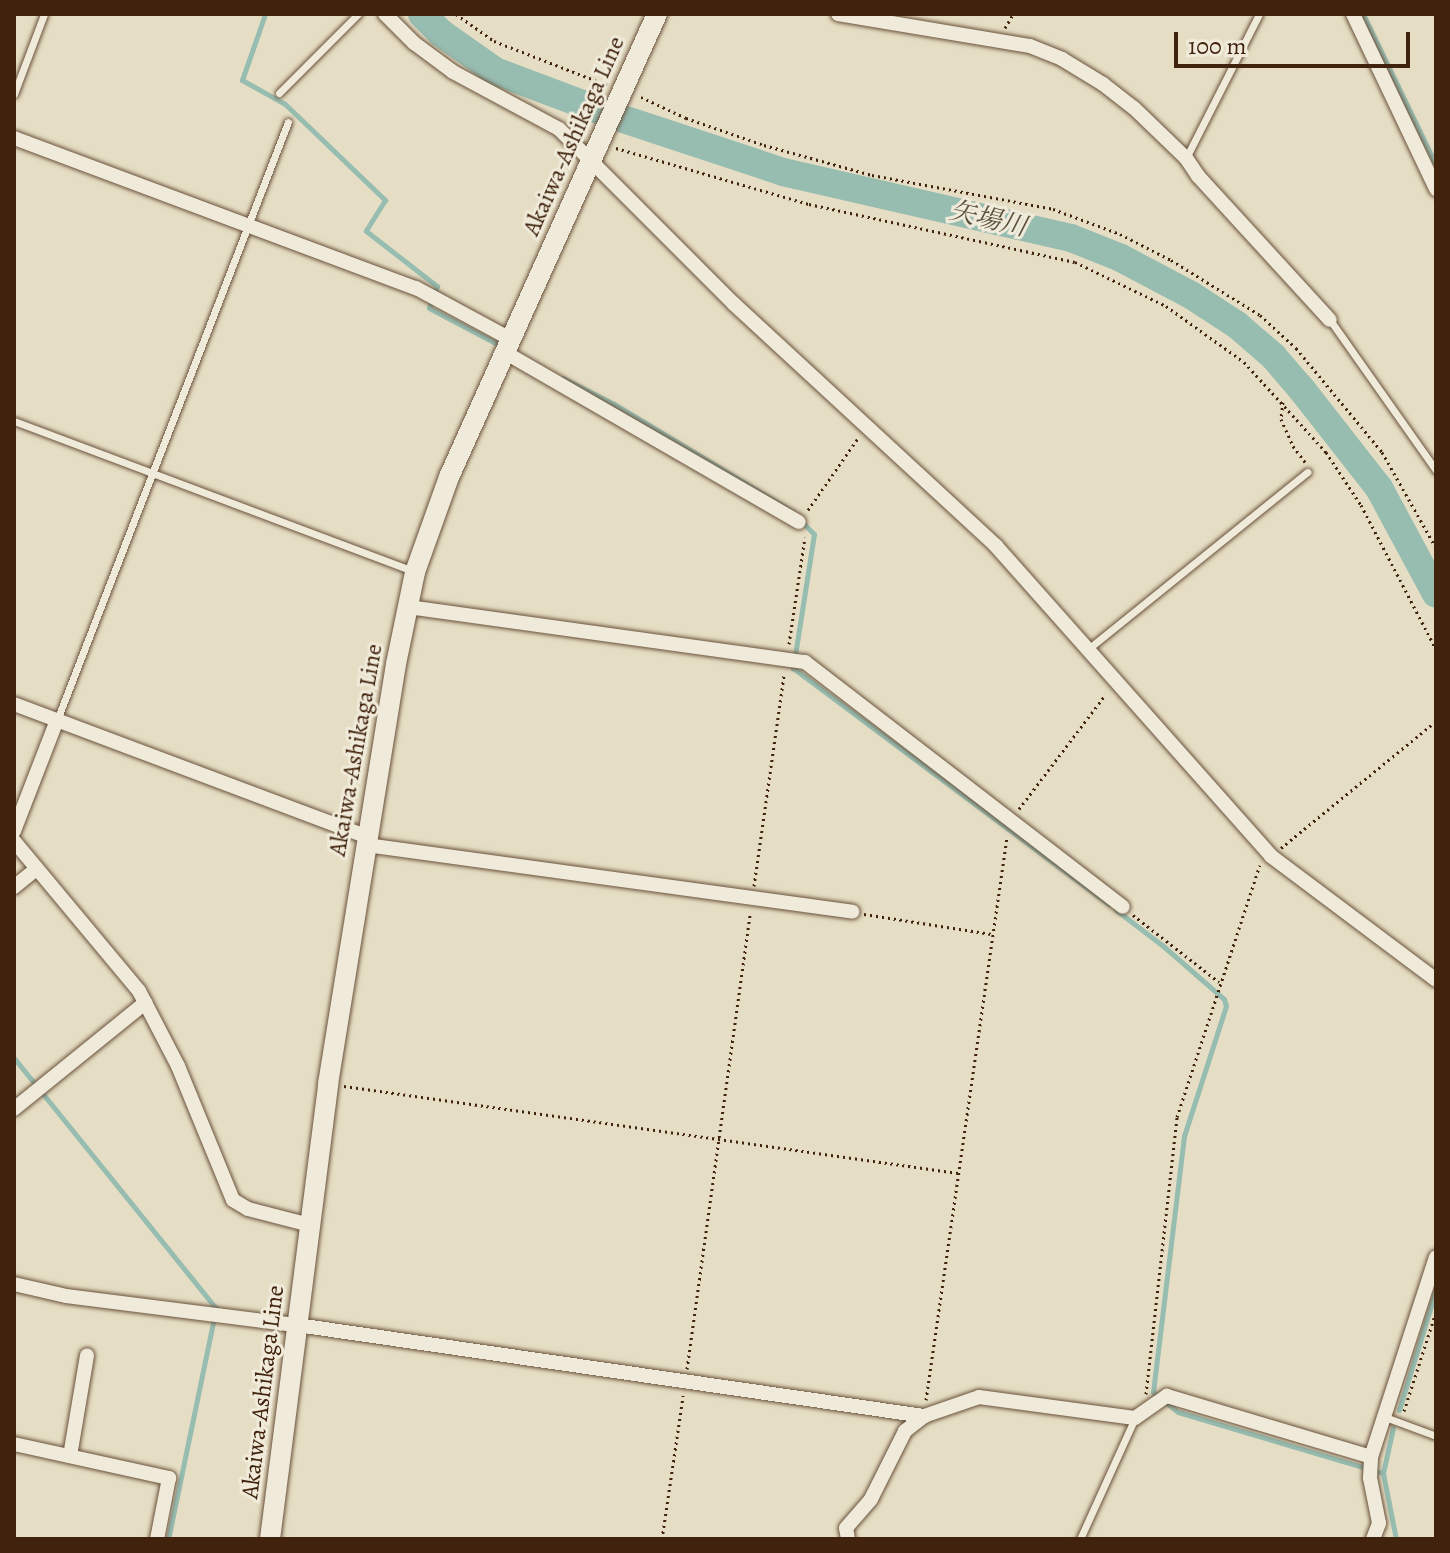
<!DOCTYPE html>
<html>
<head>
<meta charset="utf-8">
<style>
	body { margin:0 }
	#map { position:relative; width:1450px; height:1553px; overflow:hidden; background:#e6dec4; font-family:Alegreya,"Noto Serif JP",serif }
	div>[style] { position:absolute }
	[style*='--x'] { left:calc(var(--x)*1px); top:calc(var(--y)*1px); width:calc(var(--w)*1px); rotate:calc(var(--a)*1deg) }
	.stream>* { height:5px; margin:-2.5px; padding:0 2.5px; transform-origin:2.5px; border-radius:2.5px; background:#97bcb0 }
	.river>* { height:28px; margin:-14px; padding:0 14px; transform-origin:14px; border-radius:14px; background:#97bcb0 }
	.path>* { height:3px; margin-top:-1.5px; transform-origin:0; background:repeating-linear-gradient(90deg,#40220d 0 2px,transparent 0 6px) }
	.roads { filter:drop-shadow(0 0 2px #6a513b) drop-shadow(0 0 2px #6a513b) }
	.lane>* { height:7px; margin:-3.5px; padding:0 3.5px; transform-origin:3.5px; border-radius:3.5px; background:#efead9 }
	.street>* { height:14px; margin:-7px; padding:0 7px; transform-origin:7px; border-radius:7px; background:#efead9 }
	.secondary>* { height:20px; margin:-10px; padding:0 10px; transform-origin:10px; border-radius:10px; background:#efead9 }
	span { translate:-50% -50%; white-space:nowrap; text-align:center; line-height:1.15; -webkit-text-stroke:6px #efead9; paint-order:stroke }
	.street-label { font-size:24px; color:#40220d }
	.water-label { font-size:26px; color:#5a503e; font-style:italic }
	.frame { position:absolute; inset:0; border:16px solid #40220d; pointer-events:none }
	.scale { position:absolute; left:1174px; top:32px; width:236px; height:36px; box-sizing:border-box; border:4px solid #40220d; border-top:0; padding-left:10px; font-size:24px; line-height:28px; white-space:nowrap; color:#40220d; -webkit-text-stroke:6px #efead9; paint-order:stroke }
</style>
</head>
<body>
<div id="map">
	<div class="stream">
		<div style="--x:265;--y:14;--w:70;--a:109.2"></div>
		<div style="--x:242;--y:80;--w:49;--a:29.2"></div>
		<div style="--x:285;--y:104;--w:139;--a:43.8"></div>
		<div style="--x:385;--y:200;--w:36;--a:122"></div>
		<div style="--x:366;--y:231;--w:90;--a:37.8"></div>
		<div style="--x:437;--y:286;--w:23;--a:110"></div>
		<div style="--x:429;--y:308;--w:81;--a:27.8"></div>
		<div style="--x:1363;--y:14;--w:168;--a:64.2"></div>
		<div style="--x:563;--y:378;--w:57;--a:27"></div>
		<div style="--x:614;--y:404;--w:209;--a:31.1"></div>
		<div style="--x:802;--y:522;--w:17;--a:45"></div>
		<div style="--x:814;--y:534;--w:136;--a:98.9"></div>
		<div style="--x:793;--y:668;--w:394;--a:36.8"></div>
		<div style="--x:1116;--y:910;--w:58;--a:37.3"></div>
		<div style="--x:1162;--y:945;--w:82;--a:41.1"></div>
		<div style="--x:1224;--y:999;--w:7;--a:74"></div>
		<div style="--x:1226;--y:1006;--w:137;--a:107.9"></div>
		<div style="--x:1184;--y:1136;--w:258;--a:96.9"></div>
		<div style="--x:1153;--y:1392;--w:32;--a:39"></div>
		<div style="--x:1178;--y:1412;--w:214;--a:16.6"></div>
		<div style="--x:14;--y:1058;--w:321;--a:51.1"></div>
		<div style="--x:216;--y:1308;--w:236;--a:101.7"></div>
		<div style="--x:1399;--y:1410;--w:126;--a:-72.9"></div>
		<div style="--x:1393;--y:1428;--w:46;--a:102.5"></div>
		<div style="--x:1383;--y:1473;--w:67;--a:78.9"></div>
	</div>
	<div class="river">
		<div style="--x:422;--y:14;--w:27;--a:45"></div>
		<div style="--x:441;--y:33;--w:66;--a:35.1"></div>
		<div style="--x:495;--y:71;--w:130;--a:20.7"></div>
		<div style="--x:617;--y:117;--w:175;--a:18.3"></div>
		<div style="--x:783;--y:172;--w:295;--a:12.9"></div>
		<div style="--x:1071;--y:238;--w:52;--a:21.6"></div>
		<div style="--x:1119;--y:257;--w:81;--a:27.8"></div>
		<div style="--x:1191;--y:295;--w:55;--a:33.1"></div>
		<div style="--x:1237;--y:325;--w:48;--a:40.7"></div>
		<div style="--x:1273;--y:356;--w:46;--a:49.4"></div>
		<div style="--x:1303;--y:391;--w:123;--a:51.9"></div>
		<div style="--x:1379;--y:488;--w:120;--a:61.7"></div>
	</div>
	<div class="path">
		<div style="--x:456;--y:14;--w:47;--a:35.4"></div>
		<div style="--x:494;--y:41;--w:121;--a:21.3"></div>
		<div style="--x:1005;--y:28;--w:16;--a:-60"></div>
		<div style="--x:641;--y:97;--w:50;--a:25"></div>
		<div style="--x:686;--y:118;--w:83;--a:19.1"></div>
		<div style="--x:764;--y:145;--w:112;--a:15.5"></div>
		<div style="--x:872;--y:175;--w:184;--a:10.6"></div>
		<div style="--x:1053;--y:209;--w:72;--a:20.5"></div>
		<div style="--x:1120;--y:234;--w:57;--a:27"></div>
		<div style="--x:1171;--y:260;--w:105;--a:31.7"></div>
		<div style="--x:1260;--y:315;--w:49;--a:42.5"></div>
		<div style="--x:1296;--y:348;--w:135;--a:50.4"></div>
		<div style="--x:1382;--y:452;--w:110;--a:60.6"></div>
		<div style="--x:616;--y:148;--w:201;--a:16.2"></div>
		<div style="--x:809;--y:204;--w:272;--a:12.3"></div>
		<div style="--x:1075;--y:262;--w:101;--a:25.8"></div>
		<div style="--x:1166;--y:306;--w:96;--a:35.7"></div>
		<div style="--x:1244;--y:362;--w:122;--a:47.7"></div>
		<div style="--x:1326;--y:452;--w:64;--a:56.6"></div>
		<div style="--x:1361;--y:505;--w:162;--a:62.5"></div>
		<div style="--x:1283;--y:402;--w:17;--a:97"></div>
		<div style="--x:1281;--y:419;--w:30;--a:66"></div>
		<div style="--x:1293;--y:446;--w:21;--a:53"></div>
		<div style="--x:808;--y:510;--w:88;--a:-55.2"></div>
		<div style="--x:789;--y:644;--w:108;--a:-81.5"></div>
		<div style="--x:1019;--y:809;--w:144;--a:-52.9"></div>
		<div style="--x:1281;--y:848;--w:200;--a:-39.3"></div>
		<div style="--x:754;--y:886;--w:213;--a:-81.9"></div>
		<div style="--x:864;--y:914;--w:129;--a:8.9"></div>
		<div style="--x:1133;--y:915;--w:109;--a:37.9"></div>
		<div style="--x:344;--y:1086;--w:620;--a:8.06"></div>
		<div style="--x:687;--y:1369;--w:460;--a:-82.1"></div>
		<div style="--x:1146;--y:1394;--w:279;--a:-83.6"></div>
		<div style="--x:1177;--y:1117;--w:265;--a:-71.8"></div>
		<div style="--x:926;--y:1400;--w:569;--a:-81.81"></div>
		<div style="--x:1404;--y:1411;--w:104;--a:-72.1"></div>
		<div style="--x:662;--y:1539;--w:145;--a:-81.6"></div>
	</div>
	<div class="roads">
		<div class="lane">
			<div style="--x:279;--y:93;--w:112;--a:-45"></div>
			<div style="--x:14;--y:94;--w:85;--a:-69.4"></div>
			<div style="--x:1186;--y:158;--w:161;--a:-63.1"></div>
			<div style="--x:1330;--y:320;--w:184;--a:54.8"></div>
			<div style="--x:14;--y:421;--w:426;--a:20.6"></div>
			<div style="--x:1088;--y:649;--w:282;--a:-38.9"></div>
			<div style="--x:57;--y:720;--w:641;--a:-68.88"></div>
			<div style="--x:1385;--y:1417;--w:54;--a:20.4"></div>
			<div style="--x:1080;--y:1539;--w:133;--a:-65.6"></div>
		</div>
		<div class="street">
			<div style="--x:385;--y:14;--w:41;--a:45"></div>
			<div style="--x:414;--y:43;--w:49;--a:36.6"></div>
			<div style="--x:453;--y:72;--w:120;--a:28.3"></div>
			<div style="--x:559;--y:129;--w:247;--a:45"></div>
			<div style="--x:734;--y:304;--w:357;--a:42.7"></div>
			<div style="--x:996;--y:546;--w:414;--a:48.4"></div>
			<div style="--x:1271;--y:856;--w:206;--a:36.9"></div>
			<div style="--x:838;--y:14;--w:195;--a:9.5"></div>
			<div style="--x:1030;--y:46;--w:35;--a:22"></div>
			<div style="--x:1062;--y:59;--w:48;--a:31.4"></div>
			<div style="--x:1103;--y:84;--w:39;--a:38"></div>
			<div style="--x:1134;--y:108;--w:72;--a:43.9"></div>
			<div style="--x:1186;--y:158;--w:22;--a:56"></div>
			<div style="--x:1198;--y:176;--w:195;--a:47.5"></div>
			<div style="--x:1353;--y:14;--w:194;--a:64.6"></div>
			<div style="--x:14;--y:138;--w:429;--a:20.5"></div>
			<div style="--x:416;--y:288;--w:109;--a:28.4"></div>
			<div style="--x:506;--y:353;--w:338;--a:30"></div>
			<div style="--x:408;--y:607;--w:401;--a:7.9"></div>
			<div style="--x:805;--y:662;--w:401;--a:37.6"></div>
			<div style="--x:14;--y:704;--w:377;--a:20.6"></div>
			<div style="--x:14;--y:831;--w:119;--a:-68.8"></div>
			<div style="--x:14;--y:841;--w:195;--a:50.2"></div>
			<div style="--x:139;--y:991;--w:85;--a:62.5"></div>
			<div style="--x:178;--y:1066;--w:145;--a:67.7"></div>
			<div style="--x:233;--y:1200;--w:17;--a:31"></div>
			<div style="--x:248;--y:1209;--w:64;--a:14.5"></div>
			<div style="--x:366;--y:845;--w:491;--a:7.8"></div>
			<div style="--x:14;--y:887;--w:28;--a:-39"></div>
			<div style="--x:14;--y:1109;--w:169;--a:-39"></div>
			<div style="--x:14;--y:1284;--w:53;--a:13"></div>
			<div style="--x:66;--y:1296;--w:233;--a:7.2"></div>
			<div style="--x:297;--y:1325;--w:634;--a:8.26"></div>
			<div style="--x:14;--y:1444;--w:159;--a:12.4"></div>
			<div style="--x:169;--y:1478;--w:62;--a:101.1"></div>
			<div style="--x:70;--y:1456;--w:102;--a:-80.4"></div>
			<div style="--x:848;--y:1539;--w:11;--a:-100"></div>
			<div style="--x:846;--y:1528;--w:38;--a:-49"></div>
			<div style="--x:871;--y:1499;--w:76;--a:-63.4"></div>
			<div style="--x:905;--y:1431;--w:24;--a:-38"></div>
			<div style="--x:924;--y:1416;--w:58;--a:-19.1"></div>
			<div style="--x:979;--y:1397;--w:157;--a:7.7"></div>
			<div style="--x:1135;--y:1418;--w:39;--a:-35"></div>
			<div style="--x:1167;--y:1396;--w:213;--a:16.6"></div>
			<div style="--x:1373;--y:1539;--w:17;--a:-69"></div>
			<div style="--x:1379;--y:1523;--w:46;--a:-101.3"></div>
			<div style="--x:1370;--y:1478;--w:21;--a:-87"></div>
			<div style="--x:1371;--y:1457;--w:210;--a:-72"></div>
		</div>
		<div class="secondary">
			<div style="--x:270;--y:1539;--w:459;--a:-82.7"></div>
			<div style="--x:328;--y:1084;--w:425;--a:-80.8"></div>
			<div style="--x:396;--y:664;--w:94;--a:-78.3"></div>
			<div style="--x:415;--y:572;--w:101;--a:-70.3"></div>
			<div style="--x:449;--y:477;--w:508;--a:-65.81"></div>
		</div>
	</div>
	<div class="street-label">
		<span style="left:574px;top:136px;rotate:-66deg">Akaiwa-Ashikaga Line</span>
		<span style="left:356px;top:750px;rotate:-80deg">Akaiwa-Ashikaga Line</span>
		<span style="left:263px;top:1392px;rotate:-83deg">Akaiwa-Ashikaga Line</span>
	</div>
	<div class="water-label">
		<span style="left:988px;top:219px;rotate:13deg">矢場川</span>
	</div>
	<div class="frame"></div>
	<div class="scale">100 m</div>
</div>
</body>
</html>
